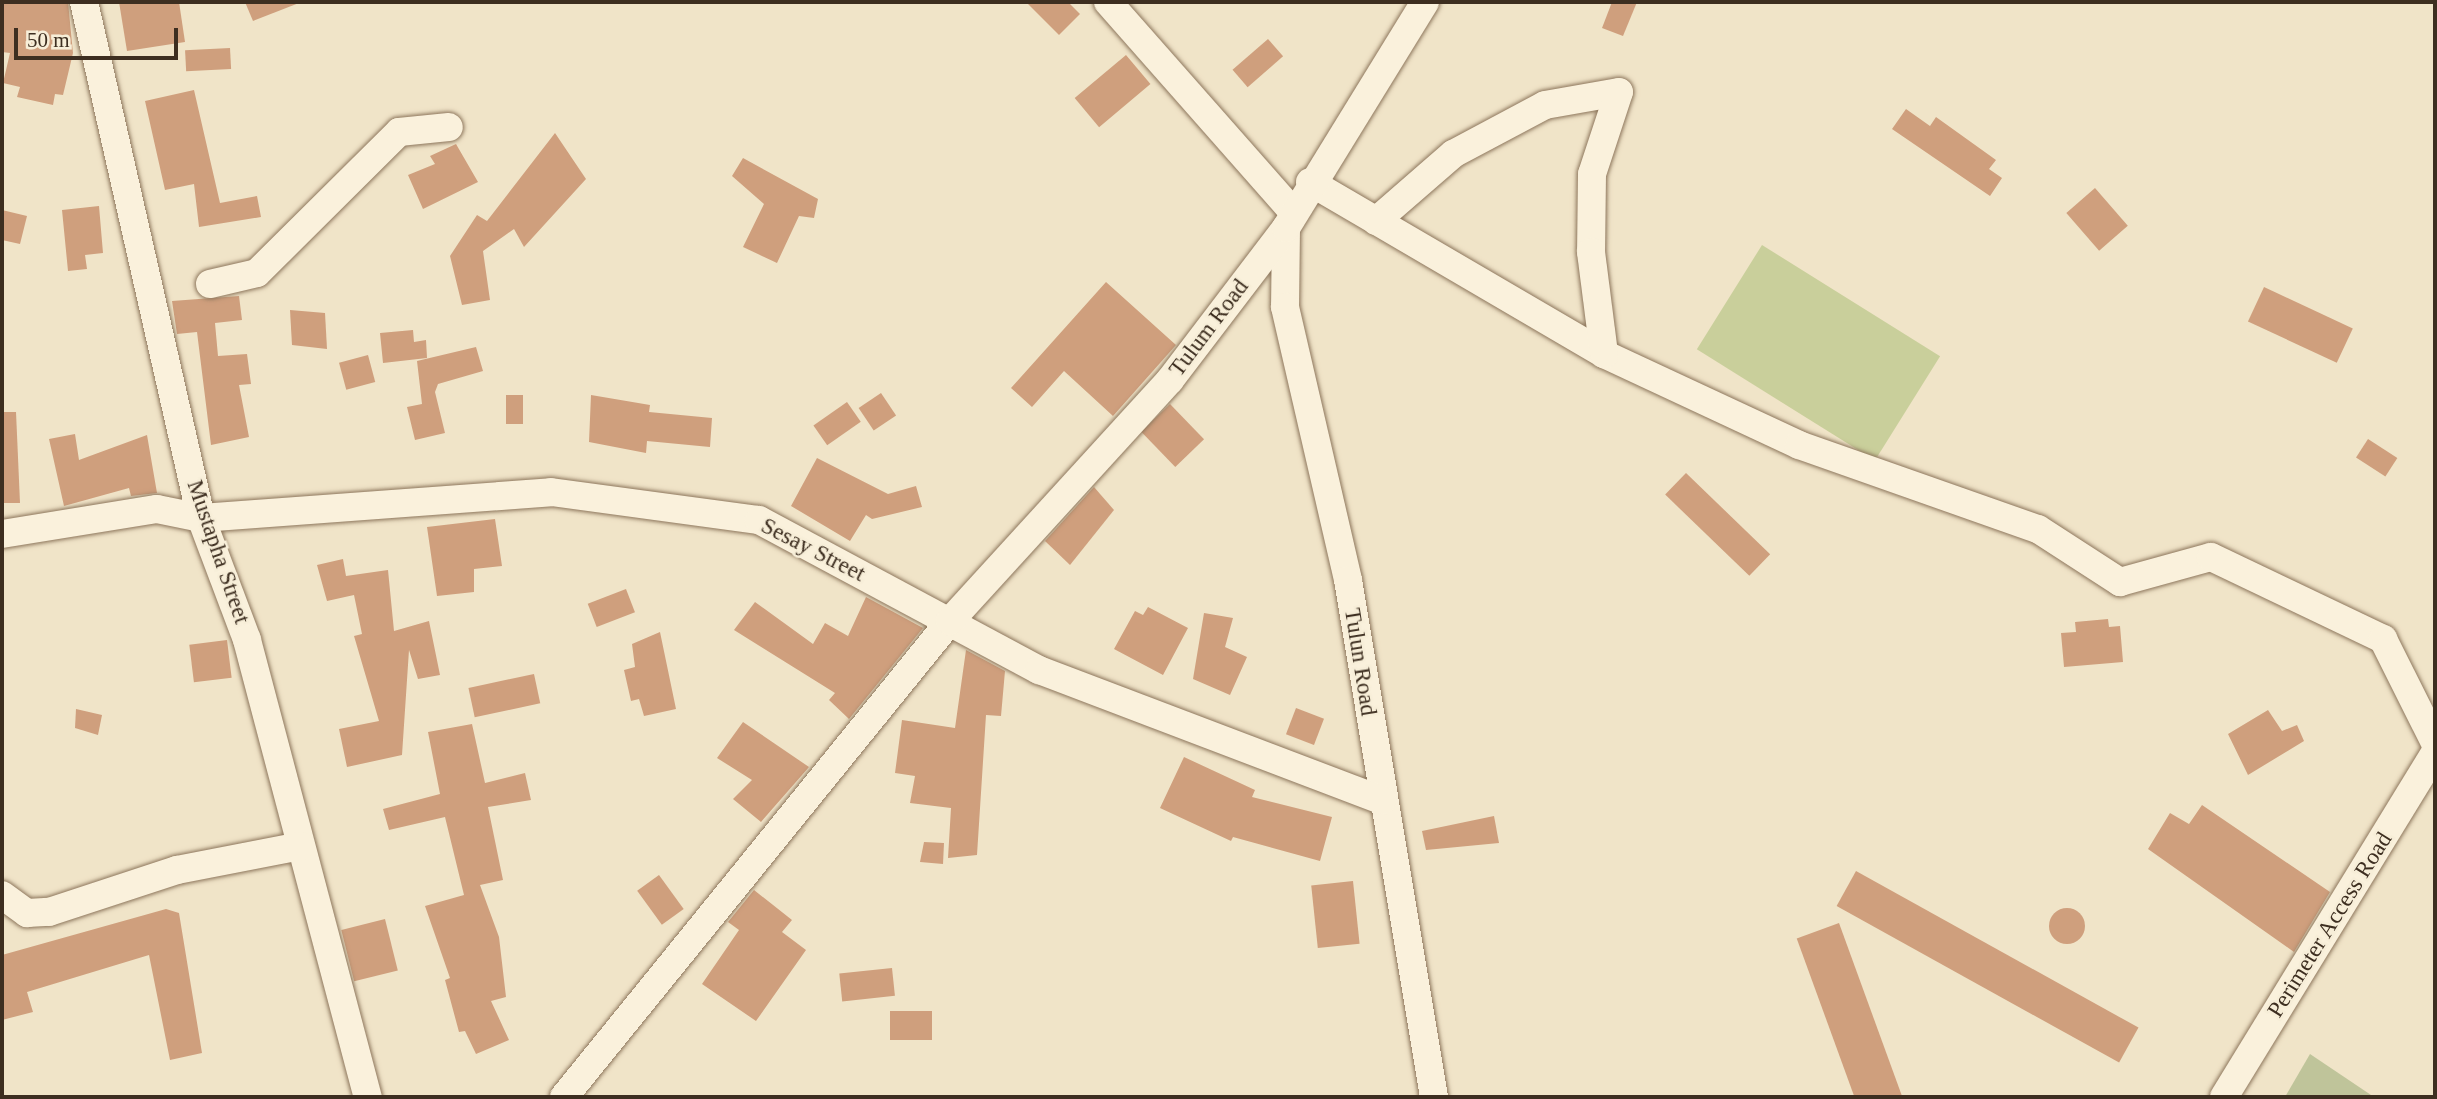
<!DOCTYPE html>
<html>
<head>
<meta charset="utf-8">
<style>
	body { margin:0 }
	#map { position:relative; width:2437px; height:1099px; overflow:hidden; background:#f0e4c8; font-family:"Times New Roman",serif }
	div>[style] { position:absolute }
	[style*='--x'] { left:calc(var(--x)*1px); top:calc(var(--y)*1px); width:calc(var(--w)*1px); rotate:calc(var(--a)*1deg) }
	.green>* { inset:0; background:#c9cf9b; transform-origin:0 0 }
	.cemetery>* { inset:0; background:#bfc49a }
	.building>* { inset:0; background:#cf9f7d; transform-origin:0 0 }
	.round { border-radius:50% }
	.roads { filter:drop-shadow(0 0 2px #8d765c) drop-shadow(0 0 2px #8d765c) }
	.minor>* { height:28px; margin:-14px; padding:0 14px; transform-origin:14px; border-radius:14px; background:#faf1dc }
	span { translate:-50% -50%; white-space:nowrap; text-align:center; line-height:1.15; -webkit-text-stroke:5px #f7eed8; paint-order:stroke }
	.street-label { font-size:23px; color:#3d2e20 }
	.frame { position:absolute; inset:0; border:4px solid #3d2e20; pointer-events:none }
	.scale { position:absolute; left:14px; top:28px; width:164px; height:32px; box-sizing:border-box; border:4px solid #3d2e20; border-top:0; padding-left:9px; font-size:21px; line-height:24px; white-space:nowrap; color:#3d2e20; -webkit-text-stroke:5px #f7eed8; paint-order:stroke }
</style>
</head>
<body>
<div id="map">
	<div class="green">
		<div style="left:1762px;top:245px;width:210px;height:123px;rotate:32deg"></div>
	</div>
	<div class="cemetery">
		<div style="clip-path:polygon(2310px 1054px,2374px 1097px,2285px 1097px)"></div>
	</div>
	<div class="building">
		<div style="clip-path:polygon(2px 2px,68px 2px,73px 53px,63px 95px,55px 94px,53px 105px,17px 97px,20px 87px,3px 83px,10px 53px,2px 52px)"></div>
		<div style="clip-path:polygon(119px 2px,179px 2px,185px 42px,127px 51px)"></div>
		<div style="clip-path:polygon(245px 2px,299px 2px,299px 3px,253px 21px)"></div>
		<div style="clip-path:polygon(1026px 2px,1068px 2px,1080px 14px,1059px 35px)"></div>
		<div style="clip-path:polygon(1612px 2px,1637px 2px,1623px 36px,1602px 28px)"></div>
		<div style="left:1268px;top:39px;width:23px;height:47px;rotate:49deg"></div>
		<div style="left:230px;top:48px;width:21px;height:45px;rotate:87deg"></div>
		<div style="left:1126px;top:55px;width:38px;height:67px;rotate:50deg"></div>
		<div style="clip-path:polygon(194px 90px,220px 203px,257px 196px,261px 217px,199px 227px,194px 184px,165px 190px,145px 101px)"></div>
		<div style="clip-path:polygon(1906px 109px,1930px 126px,1936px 117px,1996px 160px,1989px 169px,2002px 178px,1990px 196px,1892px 129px)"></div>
		<div style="clip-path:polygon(555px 133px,586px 179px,524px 247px,514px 229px,483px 251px,490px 300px,462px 305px,450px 256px,477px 215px,487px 221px)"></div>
		<div style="clip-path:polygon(456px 144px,478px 182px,423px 209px,408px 175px,435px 164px,430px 156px)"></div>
		<div style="clip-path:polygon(743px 158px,818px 199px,814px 218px,799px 216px,777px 263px,743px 247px,764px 204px,732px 176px)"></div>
		<div style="left:2095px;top:188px;width:50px;height:38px;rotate:49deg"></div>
		<div style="clip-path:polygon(99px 206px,103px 253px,85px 255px,87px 269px,68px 271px,62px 210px)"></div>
		<div style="clip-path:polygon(2px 210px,27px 216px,20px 244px,2px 240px)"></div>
		<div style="clip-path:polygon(1106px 282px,1176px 345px,1113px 416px,1064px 371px,1032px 407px,1011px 388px)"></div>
		<div style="left:2264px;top:287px;width:98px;height:38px;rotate:25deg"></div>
		<div style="clip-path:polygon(239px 296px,242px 320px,215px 323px,218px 356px,247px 354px,251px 384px,239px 385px,249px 437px,211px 445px,197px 332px,177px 334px,172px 301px)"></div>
		<div style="clip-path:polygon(290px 310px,325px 313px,327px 349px,292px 345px)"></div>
		<div style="clip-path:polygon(413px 330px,414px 342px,426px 340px,427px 358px,383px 363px,380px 333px)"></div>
		<div style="clip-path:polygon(476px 347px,483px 371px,438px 384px,435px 392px,445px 433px,415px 440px,407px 407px,422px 404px,417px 361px)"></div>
		<div style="left:368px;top:355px;width:28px;height:30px;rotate:75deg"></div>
		<div style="left:881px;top:393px;width:27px;height:27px;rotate:56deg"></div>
		<div style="left:506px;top:395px;width:17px;height:29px"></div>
		<div style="clip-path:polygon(591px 395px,650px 405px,649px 412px,712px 418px,710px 447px,647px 441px,646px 453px,589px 442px)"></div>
		<div style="left:847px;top:402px;width:24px;height:41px;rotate:55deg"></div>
		<div style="left:1170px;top:404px;width:49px;height:40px;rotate:46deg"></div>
		<div style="clip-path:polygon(2px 412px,16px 412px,20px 503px,2px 503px)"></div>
		<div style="clip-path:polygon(75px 434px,79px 460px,147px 435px,157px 493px,131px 496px,129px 488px,64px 506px,49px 439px)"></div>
		<div style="left:2368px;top:439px;width:35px;height:22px;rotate:33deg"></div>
		<div style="clip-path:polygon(817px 458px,888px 494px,916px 486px,922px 507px,872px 519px,866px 515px,850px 541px,791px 506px)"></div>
		<div style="left:1686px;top:473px;width:117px;height:30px;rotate:44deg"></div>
		<div style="clip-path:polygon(1094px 487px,1114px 510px,1070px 565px,1045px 541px)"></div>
		<div style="clip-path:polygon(495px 519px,502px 566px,474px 569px,474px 592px,437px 596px,427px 527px)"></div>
		<div style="clip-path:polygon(343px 559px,346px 576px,388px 570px,394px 631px,429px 621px,440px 675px,418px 679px,409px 650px,402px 755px,347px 767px,339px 729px,379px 721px,354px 636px,362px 634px,354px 595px,327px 601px,317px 565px)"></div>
		<div style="left:626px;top:589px;width:25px;height:41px;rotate:69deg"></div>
		<div style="clip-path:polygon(866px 597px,923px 628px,849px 719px,829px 700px,835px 693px,734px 630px,755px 602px,813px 644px,825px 623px,848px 636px)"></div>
		<div style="clip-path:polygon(1148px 607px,1188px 628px,1163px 675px,1114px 649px,1135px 611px,1143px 615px)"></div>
		<div style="clip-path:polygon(1204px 613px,1233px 618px,1225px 647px,1247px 657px,1230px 695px,1193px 679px)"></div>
		<div style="clip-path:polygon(2108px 619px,2109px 627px,2120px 626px,2123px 662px,2064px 667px,2061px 633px,2076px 632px,2075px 622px)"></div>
		<div style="clip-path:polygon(660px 632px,676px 709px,644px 716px,639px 699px,631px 701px,624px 670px,635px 667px,632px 644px)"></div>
		<div style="left:227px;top:640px;width:38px;height:38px;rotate:83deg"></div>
		<div style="clip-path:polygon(966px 650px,1005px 671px,1001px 716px,986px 715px,977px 855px,948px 858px,951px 808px,910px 803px,915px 776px,895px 773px,902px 720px,955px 728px)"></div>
		<div style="left:534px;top:674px;width:30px;height:67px;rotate:78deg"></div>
		<div style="left:1296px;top:708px;width:30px;height:28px;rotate:21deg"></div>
		<div style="clip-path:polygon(76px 709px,102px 715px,98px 735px,75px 728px)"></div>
		<div style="clip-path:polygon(2268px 710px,2282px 731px,2297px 725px,2304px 741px,2248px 775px,2228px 734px)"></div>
		<div style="clip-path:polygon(743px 722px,809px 767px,761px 822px,733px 799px,752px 780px,717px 758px)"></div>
		<div style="clip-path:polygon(472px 724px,485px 783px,525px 773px,531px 800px,488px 807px,503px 880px,480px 885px,499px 937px,506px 997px,491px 1001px,509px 1040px,476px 1054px,465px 1031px,459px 1032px,445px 980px,450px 978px,425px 906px,464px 895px,445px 817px,389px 830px,383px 809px,440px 794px,428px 732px)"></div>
		<div style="clip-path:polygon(1184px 757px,1255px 790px,1252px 797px,1332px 817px,1320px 861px,1233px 837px,1231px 841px,1160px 808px)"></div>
		<div style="clip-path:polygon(2202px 805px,2330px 892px,2294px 952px,2148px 849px,2170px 813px,2189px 824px)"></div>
		<div style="clip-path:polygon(1494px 816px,1499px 843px,1426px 850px,1422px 831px)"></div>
		<div style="clip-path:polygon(924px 842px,944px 843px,943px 864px,920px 862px)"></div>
		<div style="left:1856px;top:871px;width:323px;height:40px;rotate:29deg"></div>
		<div style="left:659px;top:875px;width:42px;height:27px;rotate:54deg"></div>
		<div style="left:1353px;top:881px;width:63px;height:42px;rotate:84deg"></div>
		<div style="clip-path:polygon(754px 890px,792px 920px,782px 932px,806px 950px,756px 1021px,702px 984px,739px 930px,728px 922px)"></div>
		<div class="round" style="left:2049px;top:908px;width:36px;height:36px"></div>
		<div style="clip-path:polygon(166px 909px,179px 913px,202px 1053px,170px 1060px,149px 955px,27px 992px,33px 1012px,2px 1020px,2px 955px)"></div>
		<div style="left:385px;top:919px;width:53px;height:45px;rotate:76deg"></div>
		<div style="left:1839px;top:923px;width:186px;height:45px;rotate:70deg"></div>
		<div style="left:892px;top:968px;width:28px;height:53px;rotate:84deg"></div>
		<div style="left:932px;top:1011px;width:29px;height:42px;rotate:90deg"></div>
	</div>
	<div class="roads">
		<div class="minor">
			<div style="--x:84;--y:2;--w:529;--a:77.22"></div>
			<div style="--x:201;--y:518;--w:130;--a:69.3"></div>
			<div style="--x:247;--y:640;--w:473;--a:75.2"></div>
			<div style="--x:1108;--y:2;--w:281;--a:48.6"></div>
			<div style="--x:1310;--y:182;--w:341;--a:30.3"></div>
			<div style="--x:1604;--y:354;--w:215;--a:25"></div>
			<div style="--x:1799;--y:445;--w:253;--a:19.4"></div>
			<div style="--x:2038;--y:529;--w:98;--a:32.9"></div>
			<div style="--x:2120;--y:582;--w:94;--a:-15.4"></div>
			<div style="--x:2211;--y:557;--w:191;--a:25.5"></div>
			<div style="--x:2383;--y:639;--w:116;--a:63.4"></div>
			<div style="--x:1376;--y:221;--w:102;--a:-41"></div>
			<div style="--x:1453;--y:154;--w:104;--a:-28"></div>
			<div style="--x:1545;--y:105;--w:75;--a:-10"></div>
			<div style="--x:1619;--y:92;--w:86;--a:108.2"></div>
			<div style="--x:1592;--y:174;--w:78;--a:90.7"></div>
			<div style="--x:1591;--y:252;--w:103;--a:82.7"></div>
			<div style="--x:1286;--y:228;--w:79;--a:90.7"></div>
			<div style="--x:1285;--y:307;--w:280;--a:77"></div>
			<div style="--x:1348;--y:580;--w:524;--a:80.56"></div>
			<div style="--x:210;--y:284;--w:48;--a:-13.2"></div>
			<div style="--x:257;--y:273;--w:200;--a:-44.8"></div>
			<div style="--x:399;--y:132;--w:50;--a:-5.7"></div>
			<div style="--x:2;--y:534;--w:157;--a:-9.2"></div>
			<div style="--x:157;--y:509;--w:45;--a:11.6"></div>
			<div style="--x:201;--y:518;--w:351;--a:-4.2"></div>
			<div style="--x:551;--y:492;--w:210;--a:7.7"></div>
			<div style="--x:759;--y:520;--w:318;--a:28.2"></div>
			<div style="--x:1039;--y:670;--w:367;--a:20.8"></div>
			<div style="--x:2;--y:895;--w:31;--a:36"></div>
			<div style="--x:27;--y:913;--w:22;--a:-3"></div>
			<div style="--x:49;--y:912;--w:135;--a:-18.2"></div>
			<div style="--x:177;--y:870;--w:126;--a:-11"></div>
			<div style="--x:564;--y:1097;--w:613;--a:-50.96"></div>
			<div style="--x:950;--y:621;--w:326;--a:-47.6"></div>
			<div style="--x:1170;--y:380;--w:191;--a:-52.7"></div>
			<div style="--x:1286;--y:228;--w:265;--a:-58.4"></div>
			<div style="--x:2224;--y:1097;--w:404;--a:-58.5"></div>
		</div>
	</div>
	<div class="street-label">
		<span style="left:1209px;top:328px;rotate:-53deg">Tulum Road</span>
		<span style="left:813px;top:550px;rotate:27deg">Sesay Street</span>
		<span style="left:218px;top:552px;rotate:71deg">Mustapha Street</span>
		<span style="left:1360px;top:662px;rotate:81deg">Tulun Road</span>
		<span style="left:2330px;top:925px;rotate:-58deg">Perimeter Access Road</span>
	</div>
	<div class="frame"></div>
	<div class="scale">50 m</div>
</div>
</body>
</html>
